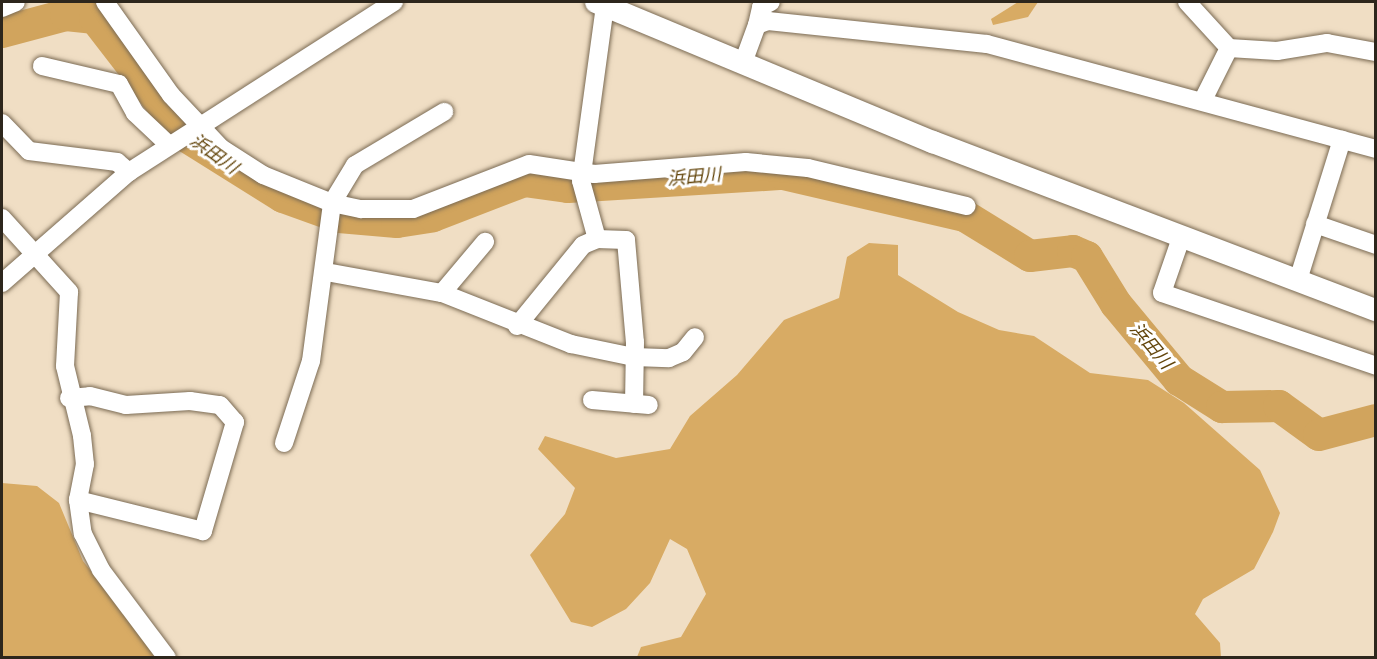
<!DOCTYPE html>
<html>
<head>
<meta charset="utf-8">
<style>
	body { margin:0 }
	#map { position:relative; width:1377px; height:659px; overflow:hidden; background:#f0dec4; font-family:"PT Sans Narrow","Noto Sans JP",sans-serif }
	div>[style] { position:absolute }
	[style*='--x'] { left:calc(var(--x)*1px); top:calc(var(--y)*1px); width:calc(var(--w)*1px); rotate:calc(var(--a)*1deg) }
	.forest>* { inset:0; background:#d8ab64 }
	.river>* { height:32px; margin:-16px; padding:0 16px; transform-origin:16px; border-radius:16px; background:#d1a45d }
	.roads { filter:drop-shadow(0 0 2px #7b6b54) drop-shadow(0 0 2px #7b6b54) }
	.minor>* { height:18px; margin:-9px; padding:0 9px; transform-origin:9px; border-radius:9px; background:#fff }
	.tertiary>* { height:22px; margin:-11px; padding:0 11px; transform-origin:11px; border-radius:11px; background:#fff }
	span { translate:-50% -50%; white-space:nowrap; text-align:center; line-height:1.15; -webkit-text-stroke:6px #fff; paint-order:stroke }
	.water-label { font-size:18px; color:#63450b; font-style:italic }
	.frame { position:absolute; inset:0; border:3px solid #2d261c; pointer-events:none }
</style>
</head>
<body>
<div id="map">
	<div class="forest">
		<div style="clip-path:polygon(1018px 2px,1038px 2px,1028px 17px,993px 25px,991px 19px)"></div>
		<div style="clip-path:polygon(869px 243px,898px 245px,898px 275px,958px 312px,999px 330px,1034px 336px,1090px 373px,1148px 380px,1184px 403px,1260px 470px,1280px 513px,1273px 532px,1254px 569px,1203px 599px,1195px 614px,1220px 643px,1221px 657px,637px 657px,641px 647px,681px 637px,706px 594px,687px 549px,670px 539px,650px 583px,626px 609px,592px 627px,571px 622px,530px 555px,565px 514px,575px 488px,538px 449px,545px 436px,616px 458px,670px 449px,690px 416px,737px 375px,784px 320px,839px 298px,847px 257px)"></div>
		<div style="clip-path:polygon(2px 483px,37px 486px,59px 503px,83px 561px,159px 657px,2px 657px)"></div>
	</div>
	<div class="river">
		<div style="--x:2;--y:32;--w:66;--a:-14.9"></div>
		<div style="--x:66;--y:15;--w:29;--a:6"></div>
		<div style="--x:95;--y:18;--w:150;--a:52.3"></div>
		<div style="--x:187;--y:137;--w:113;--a:32"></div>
		<div style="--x:283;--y:197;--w:59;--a:19.7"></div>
		<div style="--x:339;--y:217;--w:58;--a:4.9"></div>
		<div style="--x:397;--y:222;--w:36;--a:-9"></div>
		<div style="--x:433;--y:216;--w:97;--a:-21"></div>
		<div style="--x:524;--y:181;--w:44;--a:7.8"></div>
		<div style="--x:568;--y:187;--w:215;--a:-3.5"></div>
		<div style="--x:783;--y:174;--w:187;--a:13"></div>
		<div style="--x:965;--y:216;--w:76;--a:31.6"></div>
		<div style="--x:1030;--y:256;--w:43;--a:-6.6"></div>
		<div style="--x:1073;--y:251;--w:15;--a:23"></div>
		<div style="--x:1087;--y:257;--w:55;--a:58.3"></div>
		<div style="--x:1116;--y:304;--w:99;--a:50.3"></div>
		<div style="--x:1179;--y:380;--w:51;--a:32.1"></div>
		<div style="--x:1222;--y:407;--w:57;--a:-1"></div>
		<div style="--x:1279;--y:406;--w:49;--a:35.9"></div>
		<div style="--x:1319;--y:435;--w:59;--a:-14.7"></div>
	</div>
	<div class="roads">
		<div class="minor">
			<div style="--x:105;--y:2;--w:114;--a:54.6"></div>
			<div style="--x:171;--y:95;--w:73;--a:46.7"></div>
			<div style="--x:221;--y:148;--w:50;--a:32.7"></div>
			<div style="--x:263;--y:175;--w:74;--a:22.1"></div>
			<div style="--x:332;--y:203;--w:30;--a:12"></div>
			<div style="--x:361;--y:209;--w:52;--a:0"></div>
			<div style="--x:413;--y:209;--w:124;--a:-21.2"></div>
			<div style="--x:529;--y:164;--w:66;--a:8.7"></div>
			<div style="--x:594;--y:174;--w:152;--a:-4.5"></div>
			<div style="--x:746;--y:162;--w:62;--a:5.5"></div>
			<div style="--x:808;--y:168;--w:163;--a:13.5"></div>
			<div style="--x:1187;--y:2;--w:62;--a:47.6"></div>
			<div style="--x:1229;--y:48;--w:58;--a:116.6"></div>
			<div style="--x:2;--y:8;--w:15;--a:-23"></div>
			<div style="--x:757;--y:25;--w:18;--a:-77"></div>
			<div style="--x:761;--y:7;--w:11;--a:-27"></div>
			<div style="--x:1229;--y:48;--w:48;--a:3.6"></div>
			<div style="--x:1277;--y:51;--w:51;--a:-9.1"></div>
			<div style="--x:1327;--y:43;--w:50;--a:10.4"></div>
			<div style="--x:743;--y:63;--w:40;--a:-69.8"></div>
			<div style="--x:757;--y:25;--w:12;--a:-20"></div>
			<div style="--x:768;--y:21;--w:220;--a:6"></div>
			<div style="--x:987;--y:44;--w:403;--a:15.1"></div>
			<div style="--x:42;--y:66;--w:79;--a:13.2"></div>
			<div style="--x:119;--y:84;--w:33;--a:61"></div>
			<div style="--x:135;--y:113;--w:47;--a:43.3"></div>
			<div style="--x:2;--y:123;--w:39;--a:46"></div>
			<div style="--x:29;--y:151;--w:89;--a:7.1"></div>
			<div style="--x:117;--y:162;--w:16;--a:40"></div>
			<div style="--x:2;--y:218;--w:100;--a:47.8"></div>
			<div style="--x:69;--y:292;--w:74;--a:93.1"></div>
			<div style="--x:65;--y:366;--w:72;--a:76.3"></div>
			<div style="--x:82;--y:436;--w:28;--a:84"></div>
			<div style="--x:85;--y:464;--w:37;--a:101"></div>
			<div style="--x:78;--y:500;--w:34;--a:82"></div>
			<div style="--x:83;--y:534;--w:40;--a:63.4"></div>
			<div style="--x:101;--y:570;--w:110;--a:53.1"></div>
			<div style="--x:1315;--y:224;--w:65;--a:19"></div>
			<div style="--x:1181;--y:238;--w:58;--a:109.1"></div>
			<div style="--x:1162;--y:293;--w:226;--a:18.8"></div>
			<div style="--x:597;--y:239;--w:60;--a:-105.4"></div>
			<div style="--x:581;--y:181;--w:178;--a:-82.2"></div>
			<div style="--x:326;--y:272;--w:118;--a:10.3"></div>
			<div style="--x:442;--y:293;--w:139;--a:21.6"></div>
			<div style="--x:571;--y:344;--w:64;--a:11.7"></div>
			<div style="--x:634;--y:357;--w:35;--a:2"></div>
			<div style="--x:669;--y:358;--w:15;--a:-23"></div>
			<div style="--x:683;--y:352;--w:19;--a:-51"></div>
			<div style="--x:1298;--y:280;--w:147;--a:-72.6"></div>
			<div style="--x:2;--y:283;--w:169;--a:-41.2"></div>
			<div style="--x:129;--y:172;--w:315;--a:-32.7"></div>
			<div style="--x:442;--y:293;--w:67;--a:-49.9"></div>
			<div style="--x:517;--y:326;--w:104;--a:-50.8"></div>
			<div style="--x:583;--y:245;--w:15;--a:-23"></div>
			<div style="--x:597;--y:239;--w:29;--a:2"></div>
			<div style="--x:626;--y:240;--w:102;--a:85"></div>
			<div style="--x:635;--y:342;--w:62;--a:90.9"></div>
			<div style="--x:69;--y:398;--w:21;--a:-5"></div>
			<div style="--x:90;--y:396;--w:37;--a:14"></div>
			<div style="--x:126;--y:405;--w:64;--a:-3.6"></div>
			<div style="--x:190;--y:401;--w:30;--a:8"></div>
			<div style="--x:220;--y:405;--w:23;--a:49"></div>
			<div style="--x:235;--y:422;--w:114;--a:106.4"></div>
			<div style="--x:203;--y:531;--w:129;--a:-166.1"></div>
			<div style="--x:592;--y:400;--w:57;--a:5"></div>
			<div style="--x:284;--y:443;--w:86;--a:-71.8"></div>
			<div style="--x:311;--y:361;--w:159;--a:-82.4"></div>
			<div style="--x:332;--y:203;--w:44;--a:-58.8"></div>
			<div style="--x:355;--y:165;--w:104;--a:-30.8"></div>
		</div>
		<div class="tertiary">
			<div style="--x:596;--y:2;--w:365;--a:22.6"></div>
			<div style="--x:933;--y:142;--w:474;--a:20.8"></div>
		</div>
	</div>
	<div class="water-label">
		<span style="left:214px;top:154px;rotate:36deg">浜田川</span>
		<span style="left:694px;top:177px;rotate:-5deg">浜田川</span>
		<span style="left:1151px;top:346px;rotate:50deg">浜田川</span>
	</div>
	<div class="frame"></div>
</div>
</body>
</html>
